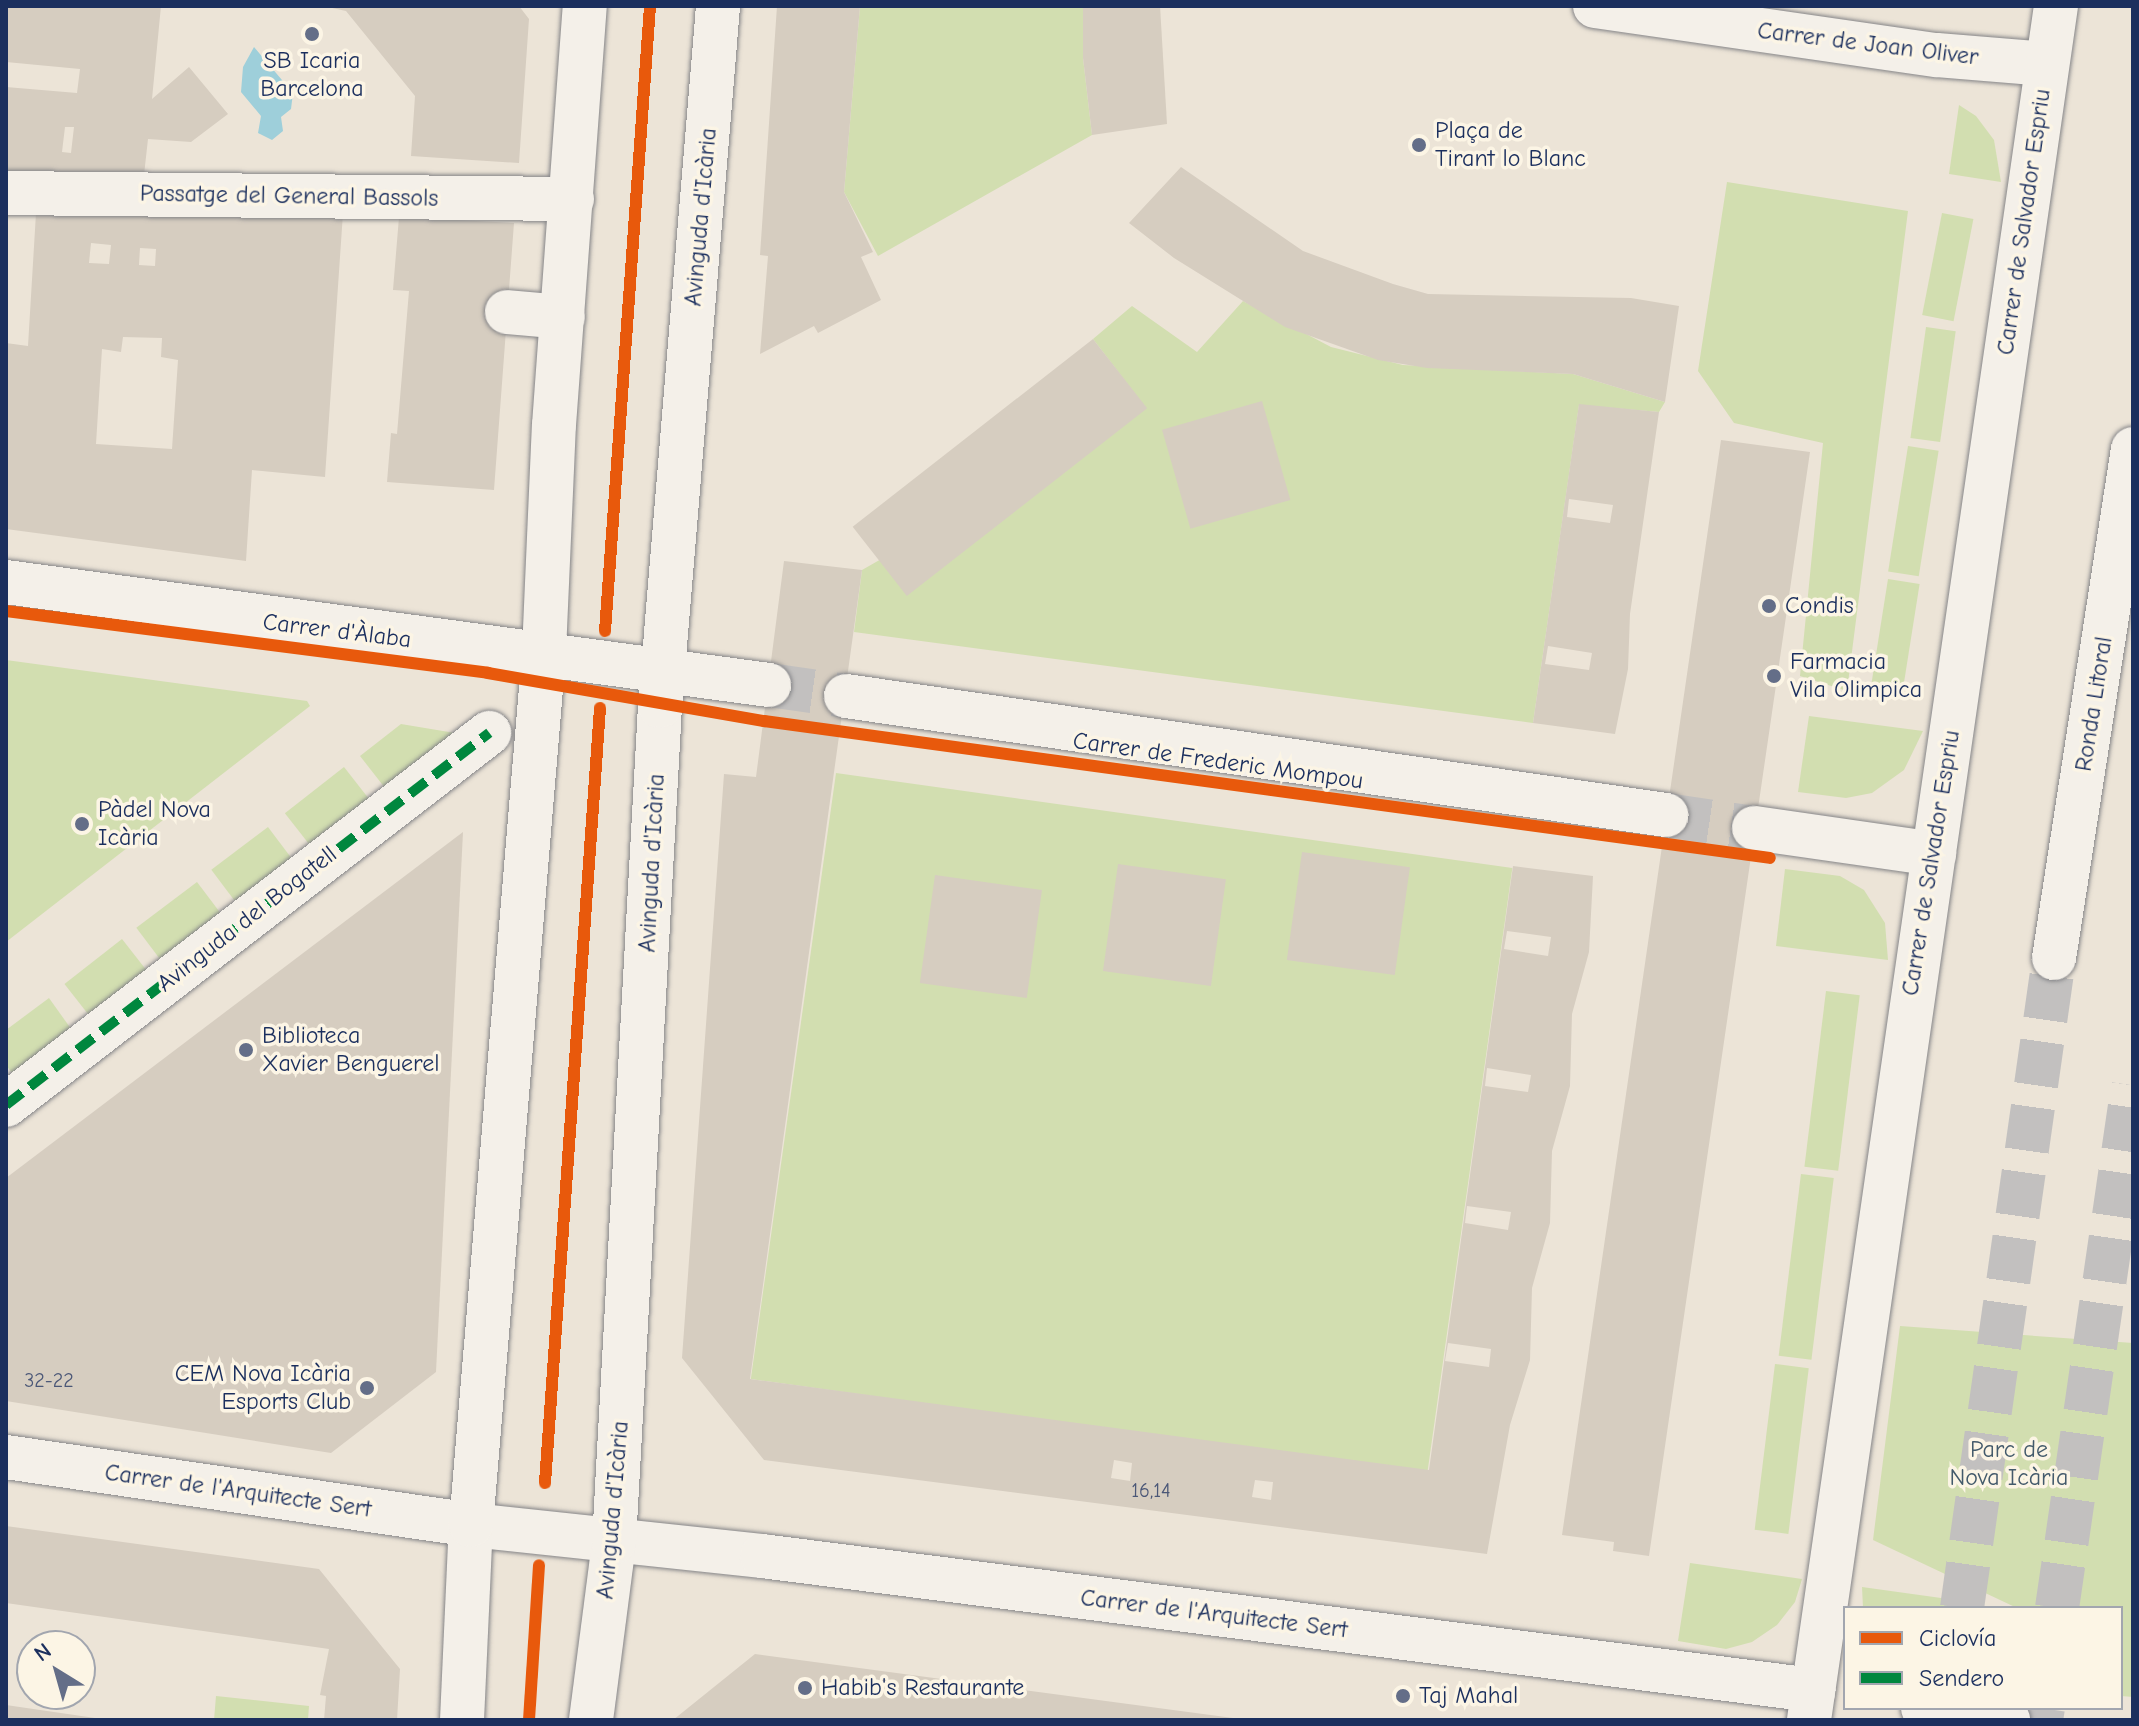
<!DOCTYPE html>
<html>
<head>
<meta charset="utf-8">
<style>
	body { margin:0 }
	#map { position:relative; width:2139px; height:1726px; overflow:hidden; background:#ece4d7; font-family:"Comic Neue",sans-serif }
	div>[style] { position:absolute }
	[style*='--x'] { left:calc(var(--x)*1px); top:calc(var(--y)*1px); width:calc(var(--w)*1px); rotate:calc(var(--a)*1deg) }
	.green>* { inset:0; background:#d2deb0; transform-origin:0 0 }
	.water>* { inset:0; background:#9ecfda }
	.building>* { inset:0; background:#d6cdc0; transform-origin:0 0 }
	.minor-tunnel>* { height:44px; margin-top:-22px; transform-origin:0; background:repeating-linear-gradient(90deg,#c2c0bf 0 44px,transparent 0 66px) }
	.highway-tunnel>* { height:44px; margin-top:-22px; transform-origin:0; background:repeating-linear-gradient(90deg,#c2c0bf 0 44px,transparent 0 66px) }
	.roads { filter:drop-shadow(0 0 2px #858588) drop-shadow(0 0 2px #858588) }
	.minor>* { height:44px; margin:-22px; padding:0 22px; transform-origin:22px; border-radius:22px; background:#f4f0e9 }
	.major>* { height:44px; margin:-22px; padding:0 22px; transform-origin:22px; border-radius:22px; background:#f4f0e9 }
	.highway>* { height:44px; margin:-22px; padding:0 22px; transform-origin:22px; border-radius:22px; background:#f4f0e9 }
	.quiet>* { height:10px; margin-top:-5px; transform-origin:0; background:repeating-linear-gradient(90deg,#00873e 0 20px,transparent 0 30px) }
	.cycleway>* { height:12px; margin:-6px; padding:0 6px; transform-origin:6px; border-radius:6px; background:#e8590c }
	.dots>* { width:22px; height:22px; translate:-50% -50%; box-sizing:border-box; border:4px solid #fcf5e5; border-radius:50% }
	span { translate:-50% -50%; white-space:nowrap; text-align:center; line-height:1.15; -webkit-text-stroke:7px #fcf5e5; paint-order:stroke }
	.number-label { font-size:20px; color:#4b5777 }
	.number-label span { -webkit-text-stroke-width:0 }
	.street-label { font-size:24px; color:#1b2f5e }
	.poi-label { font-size:24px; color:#1b2f5e }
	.left { translate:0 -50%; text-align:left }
	.right { translate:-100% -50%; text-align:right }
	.park-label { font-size:24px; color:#435a6b }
	.frame { position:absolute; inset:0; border:8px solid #1b2f5e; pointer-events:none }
	.legend { position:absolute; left:1843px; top:1606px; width:280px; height:104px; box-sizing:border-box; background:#fcf5e5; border:2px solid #a2a6af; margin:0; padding:10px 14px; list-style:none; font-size:24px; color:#1b2f5e }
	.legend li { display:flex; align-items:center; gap:16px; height:40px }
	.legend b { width:40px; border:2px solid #a2a6af }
	.north { position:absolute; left:16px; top:1630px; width:80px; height:80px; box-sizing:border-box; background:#fcf5e5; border:2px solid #a2a6af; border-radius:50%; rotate:323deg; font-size:22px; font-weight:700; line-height:32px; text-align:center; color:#1b2f5e }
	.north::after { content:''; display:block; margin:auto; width:28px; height:36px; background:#646e88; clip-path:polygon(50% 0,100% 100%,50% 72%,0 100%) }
</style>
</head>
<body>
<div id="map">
	<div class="green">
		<div style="clip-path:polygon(860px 6px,1084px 6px,1083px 58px,1092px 135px,878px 256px,844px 192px)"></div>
		<div style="clip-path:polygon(1959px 105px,1976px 116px,1994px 140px,2001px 182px,1949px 174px)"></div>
		<div style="clip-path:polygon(1727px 182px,1908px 211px,1847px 691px,1800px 676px,1823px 443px,1734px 423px,1698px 371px)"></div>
		<div style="left:1942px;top:213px;width:32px;height:104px;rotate:11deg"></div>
		<div style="clip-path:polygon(1243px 301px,1331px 347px,1403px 365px,1573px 374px,1665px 402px,1659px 412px,1579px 405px,1533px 723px,854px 632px,862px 570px,1146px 408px,1093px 339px,1132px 306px,1197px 352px)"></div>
		<div style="left:1926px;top:327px;width:30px;height:112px;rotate:8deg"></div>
		<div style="left:1908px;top:446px;width:31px;height:127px;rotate:9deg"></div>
		<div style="left:1888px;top:579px;width:32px;height:106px;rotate:9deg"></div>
		<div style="clip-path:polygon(6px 660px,307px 701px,310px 706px,6px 942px)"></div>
		<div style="clip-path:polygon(1809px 716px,1923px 731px,1904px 770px,1872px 793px,1846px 798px,1798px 792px)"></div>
		<div style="clip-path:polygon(401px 724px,455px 733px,385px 788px,360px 756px)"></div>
		<div style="left:344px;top:767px;width:41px;height:75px;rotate:52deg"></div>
		<div style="left:836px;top:773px;width:683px;height:612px;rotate:8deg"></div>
		<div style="left:268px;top:827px;width:40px;height:71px;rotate:53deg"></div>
		<div style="clip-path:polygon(1785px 869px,1840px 876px,1864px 890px,1885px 923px,1888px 960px,1776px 946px)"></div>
		<div style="left:197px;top:882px;width:43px;height:76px;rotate:53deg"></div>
		<div style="left:122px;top:939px;width:42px;height:73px;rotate:52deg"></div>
		<div style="left:1826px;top:991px;width:34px;height:177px;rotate:7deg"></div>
		<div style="clip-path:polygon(49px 998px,74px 1033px,15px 1077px,6px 1065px,6px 1030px)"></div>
		<div style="left:1801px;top:1174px;width:33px;height:183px;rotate:7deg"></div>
		<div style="clip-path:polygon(1900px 1326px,2133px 1343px,2133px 1697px,2121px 1696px,2121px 1608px,2017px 1608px,1873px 1540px)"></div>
		<div style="left:1775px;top:1364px;width:34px;height:167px;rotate:7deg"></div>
		<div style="clip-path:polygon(1690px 1563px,1802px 1579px,1795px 1602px,1777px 1625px,1752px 1642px,1726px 1649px,1678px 1641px)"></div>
		<div style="clip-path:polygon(1862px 1587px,1977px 1603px,1976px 1608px,1863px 1608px)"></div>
		<div style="clip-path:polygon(216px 1696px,309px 1706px,308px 1720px,214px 1720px)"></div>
	</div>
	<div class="water">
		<div style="clip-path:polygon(254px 47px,293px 93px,291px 109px,281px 117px,283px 131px,272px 140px,258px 133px,261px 116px,241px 92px,243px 67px)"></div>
	</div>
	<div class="building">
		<div style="clip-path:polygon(evenodd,6px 6px,161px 6px,152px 99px,189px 67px,228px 114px,191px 142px,148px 139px,144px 175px,6px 176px,6px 87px,77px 93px,80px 69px,6px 62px,6px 6px,65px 127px,74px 127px,71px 153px,62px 152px,65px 127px)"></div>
		<div style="clip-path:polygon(323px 6px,519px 6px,529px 19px,519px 163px,411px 156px,415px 96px,346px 11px)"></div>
		<div style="clip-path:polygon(777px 6px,860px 6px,844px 192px,873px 252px,861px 257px,881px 300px,818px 333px,814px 326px,760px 354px,768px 256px,760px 255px)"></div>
		<div style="clip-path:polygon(1083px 6px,1160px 6px,1167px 124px,1092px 135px,1083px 58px)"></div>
		<div style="clip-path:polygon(1181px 167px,1303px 251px,1393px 284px,1428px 294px,1631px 298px,1679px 306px,1665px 402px,1573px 374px,1427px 368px,1378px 360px,1285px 327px,1174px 258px,1129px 223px)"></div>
		<div style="clip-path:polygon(evenodd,36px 213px,343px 213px,325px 477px,252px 470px,246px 561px,6px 529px,6px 343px,28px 346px,36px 213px,91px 243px,111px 245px,109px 264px,89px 263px,91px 243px,36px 213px,140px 248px,156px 249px,155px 266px,139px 265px,140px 248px,36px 213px,123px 337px,162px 338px,161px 357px,178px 360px,172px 449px,96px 444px,102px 349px,121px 352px,123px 337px)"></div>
		<div style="clip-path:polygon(399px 217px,514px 223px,494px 490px,387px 482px,391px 433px,397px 434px,409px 291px,393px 290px)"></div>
		<div style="left:1093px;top:339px;width:88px;height:305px;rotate:52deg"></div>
		<div style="left:1262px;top:401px;width:103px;height:104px;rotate:74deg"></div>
		<div style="clip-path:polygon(evenodd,1579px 404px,1659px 412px,1630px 614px,1628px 669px,1615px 734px,1533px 723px,1579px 404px,1569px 499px,1613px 505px,1610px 523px,1567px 517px,1569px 499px,1579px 404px,1548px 646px,1592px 653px,1589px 670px,1545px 664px,1548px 646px)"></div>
		<div style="clip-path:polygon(1721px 440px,1810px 452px,1649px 1556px,1613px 1551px,1614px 1542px,1562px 1535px)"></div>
		<div style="clip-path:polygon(evenodd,784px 561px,862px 570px,750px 1379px,1429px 1470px,1513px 866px,1593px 876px,1589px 952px,1572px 1014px,1570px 1086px,1552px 1151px,1550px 1223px,1532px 1288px,1530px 1360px,1510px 1425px,1487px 1554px,764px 1460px,682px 1358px,724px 774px,756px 777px,784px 561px,1507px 931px,1551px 937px,1548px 956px,1504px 949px,1507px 931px,784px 561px,1487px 1068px,1531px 1075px,1528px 1092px,1485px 1086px,1487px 1068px,784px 561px,1467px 1206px,1511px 1212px,1508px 1230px,1465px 1223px,1467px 1206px,784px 561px,1448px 1343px,1491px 1349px,1489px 1367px,1445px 1361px,1448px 1343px,784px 561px,1114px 1460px,1132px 1463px,1130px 1481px,1111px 1478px,1114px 1460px,784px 561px,1255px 1480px,1273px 1482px,1271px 1500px,1252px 1497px,1255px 1480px)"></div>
		<div style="clip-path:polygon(463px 832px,436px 1372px,331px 1453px,6px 1401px,6px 1178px)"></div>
		<div style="left:1302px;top:852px;width:109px;height:109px;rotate:8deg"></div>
		<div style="left:1118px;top:864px;width:109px;height:108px;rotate:8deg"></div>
		<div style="left:935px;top:875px;width:108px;height:109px;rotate:8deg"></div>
		<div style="clip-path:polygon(6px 1526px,319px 1569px,400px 1669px,397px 1720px,324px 1720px,326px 1696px,320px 1695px,329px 1649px,6px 1603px)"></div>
		<div style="clip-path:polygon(755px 1654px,1233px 1718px,1233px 1720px,673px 1720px)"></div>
		<div style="clip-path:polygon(6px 1705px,95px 1718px,95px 1720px,6px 1720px)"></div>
	</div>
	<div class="minor-tunnel">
		<div style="--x:769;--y:685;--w:78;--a:8.1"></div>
		<div style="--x:1666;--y:815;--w:89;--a:8.4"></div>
	</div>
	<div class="highway-tunnel">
		<div style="--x:1962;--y:1608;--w:656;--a:-81.94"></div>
		<div style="--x:2057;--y:1608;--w:528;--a:-81.73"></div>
		<div style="--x:2041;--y:1720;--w:12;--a:-81"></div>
	</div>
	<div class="roads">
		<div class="minor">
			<div style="--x:1595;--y:6;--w:345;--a:8.2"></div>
			<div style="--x:1937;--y:55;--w:110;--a:4.7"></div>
			<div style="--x:6;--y:193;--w:566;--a:0.61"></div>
			<div style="--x:507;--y:312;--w:56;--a:5.1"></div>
			<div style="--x:6;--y:582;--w:770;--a:7.69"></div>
			<div style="--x:846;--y:696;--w:829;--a:8.26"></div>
			<div style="--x:1754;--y:828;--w:182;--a:8.2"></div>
			<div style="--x:6;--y:1105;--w:610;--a:-37.6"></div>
			<div style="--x:6;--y:1457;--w:470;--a:8.3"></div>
			<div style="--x:471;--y:1525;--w:293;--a:6.1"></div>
			<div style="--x:762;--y:1556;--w:1060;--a:7.27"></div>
			<div style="--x:462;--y:1720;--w:195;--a:-87.4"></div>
			<div style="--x:471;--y:1525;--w:876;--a:-85.22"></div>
			<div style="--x:544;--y:652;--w:227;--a:-87.5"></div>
			<div style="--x:554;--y:425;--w:420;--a:-85.8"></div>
			<div style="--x:591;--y:1720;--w:179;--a:-82.6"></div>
			<div style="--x:614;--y:1542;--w:837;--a:-86.85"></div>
			<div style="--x:660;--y:706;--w:702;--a:-85.26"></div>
		</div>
		<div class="major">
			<div style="--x:1923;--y:1708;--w:86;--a:8"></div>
			<div style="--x:1809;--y:1720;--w:1732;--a:-81.8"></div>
		</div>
		<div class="highway">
			<div style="--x:2054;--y:958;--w:515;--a:-81.18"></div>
		</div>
	</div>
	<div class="quiet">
		<div style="--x:6;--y:1105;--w:610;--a:-37.6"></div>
	</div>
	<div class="cycleway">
		<div style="--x:6;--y:611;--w:486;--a:7.3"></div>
		<div style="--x:488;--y:673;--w:280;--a:9.9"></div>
		<div style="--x:764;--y:721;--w:1015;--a:7.75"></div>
		<div style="--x:605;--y:631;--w:627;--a:-85.88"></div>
		<div style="--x:545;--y:1483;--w:777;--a:-85.94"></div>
		<div style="--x:529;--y:1720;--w:155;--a:-86.3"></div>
	</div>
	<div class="dots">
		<div style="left:312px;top:34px;background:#646e88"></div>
		<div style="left:1419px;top:145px;background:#646e88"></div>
		<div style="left:1769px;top:606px;background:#646e88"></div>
		<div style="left:1774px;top:676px;background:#646e88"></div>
		<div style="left:82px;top:824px;background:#646e88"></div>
		<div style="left:246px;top:1050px;background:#646e88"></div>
		<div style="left:367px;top:1388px;background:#646e88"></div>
		<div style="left:805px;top:1688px;background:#646e88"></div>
		<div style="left:1403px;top:1696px;background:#646e88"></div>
	</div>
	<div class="number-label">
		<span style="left:49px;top:1380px">32-22</span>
		<span style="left:1151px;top:1490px">16,14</span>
	</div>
	<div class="street-label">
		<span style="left:1868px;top:44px;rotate:7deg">Carrer de Joan Oliver</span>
		<span style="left:289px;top:196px;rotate:1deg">Passatge del General Bassols</span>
		<span style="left:701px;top:217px;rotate:-85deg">Avinguda d'Icària</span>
		<span style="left:2024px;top:222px;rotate:-82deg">Carrer de Salvador Espriu</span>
		<span style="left:337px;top:631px;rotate:7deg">Carrer d'Àlaba</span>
		<span style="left:2094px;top:704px;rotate:-81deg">Ronda Litoral</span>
		<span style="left:1218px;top:761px;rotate:8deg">Carrer de Frederic Mompou</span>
		<span style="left:652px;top:863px;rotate:-87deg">Avinguda d'Icària</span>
		<span style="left:1931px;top:863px;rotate:-81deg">Carrer de Salvador Espriu</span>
		<span style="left:247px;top:919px;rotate:-38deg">Avinguda del Bogatell</span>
		<span style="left:238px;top:1491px;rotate:8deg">Carrer de l'Arquitecte Sert</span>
		<span style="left:613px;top:1510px;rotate:-85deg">Avinguda d'Icària</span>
		<span style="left:1214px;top:1614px;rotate:7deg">Carrer de l'Arquitecte Sert</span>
	</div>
	<div class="poi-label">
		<span style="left:312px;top:75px">SB Icaria<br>Barcelona</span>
		<span class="left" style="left:1435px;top:145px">Plaça de<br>Tirant lo Blanc</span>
		<span class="left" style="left:1785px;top:606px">Condis</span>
		<span class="left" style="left:1790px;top:676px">Farmacia<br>Vila Olimpica</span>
		<span class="left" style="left:98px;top:824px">Pàdel Nova<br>Icària</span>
		<span class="left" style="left:262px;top:1050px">Biblioteca<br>Xavier Benguerel</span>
		<span class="right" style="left:351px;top:1388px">CEM Nova Icària<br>Esports Club</span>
		<span class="left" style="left:821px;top:1688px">Habib's Restaurante</span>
		<span class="left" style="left:1419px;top:1696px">Taj Mahal</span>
	</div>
	<div class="park-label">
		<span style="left:2009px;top:1464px">Parc de<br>Nova Icària</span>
	</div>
	<div class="frame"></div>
	<ul class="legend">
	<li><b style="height:10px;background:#e8590c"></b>Ciclovía</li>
	<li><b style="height:10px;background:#00873e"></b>Sendero</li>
	</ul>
	<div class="north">N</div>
</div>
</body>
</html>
